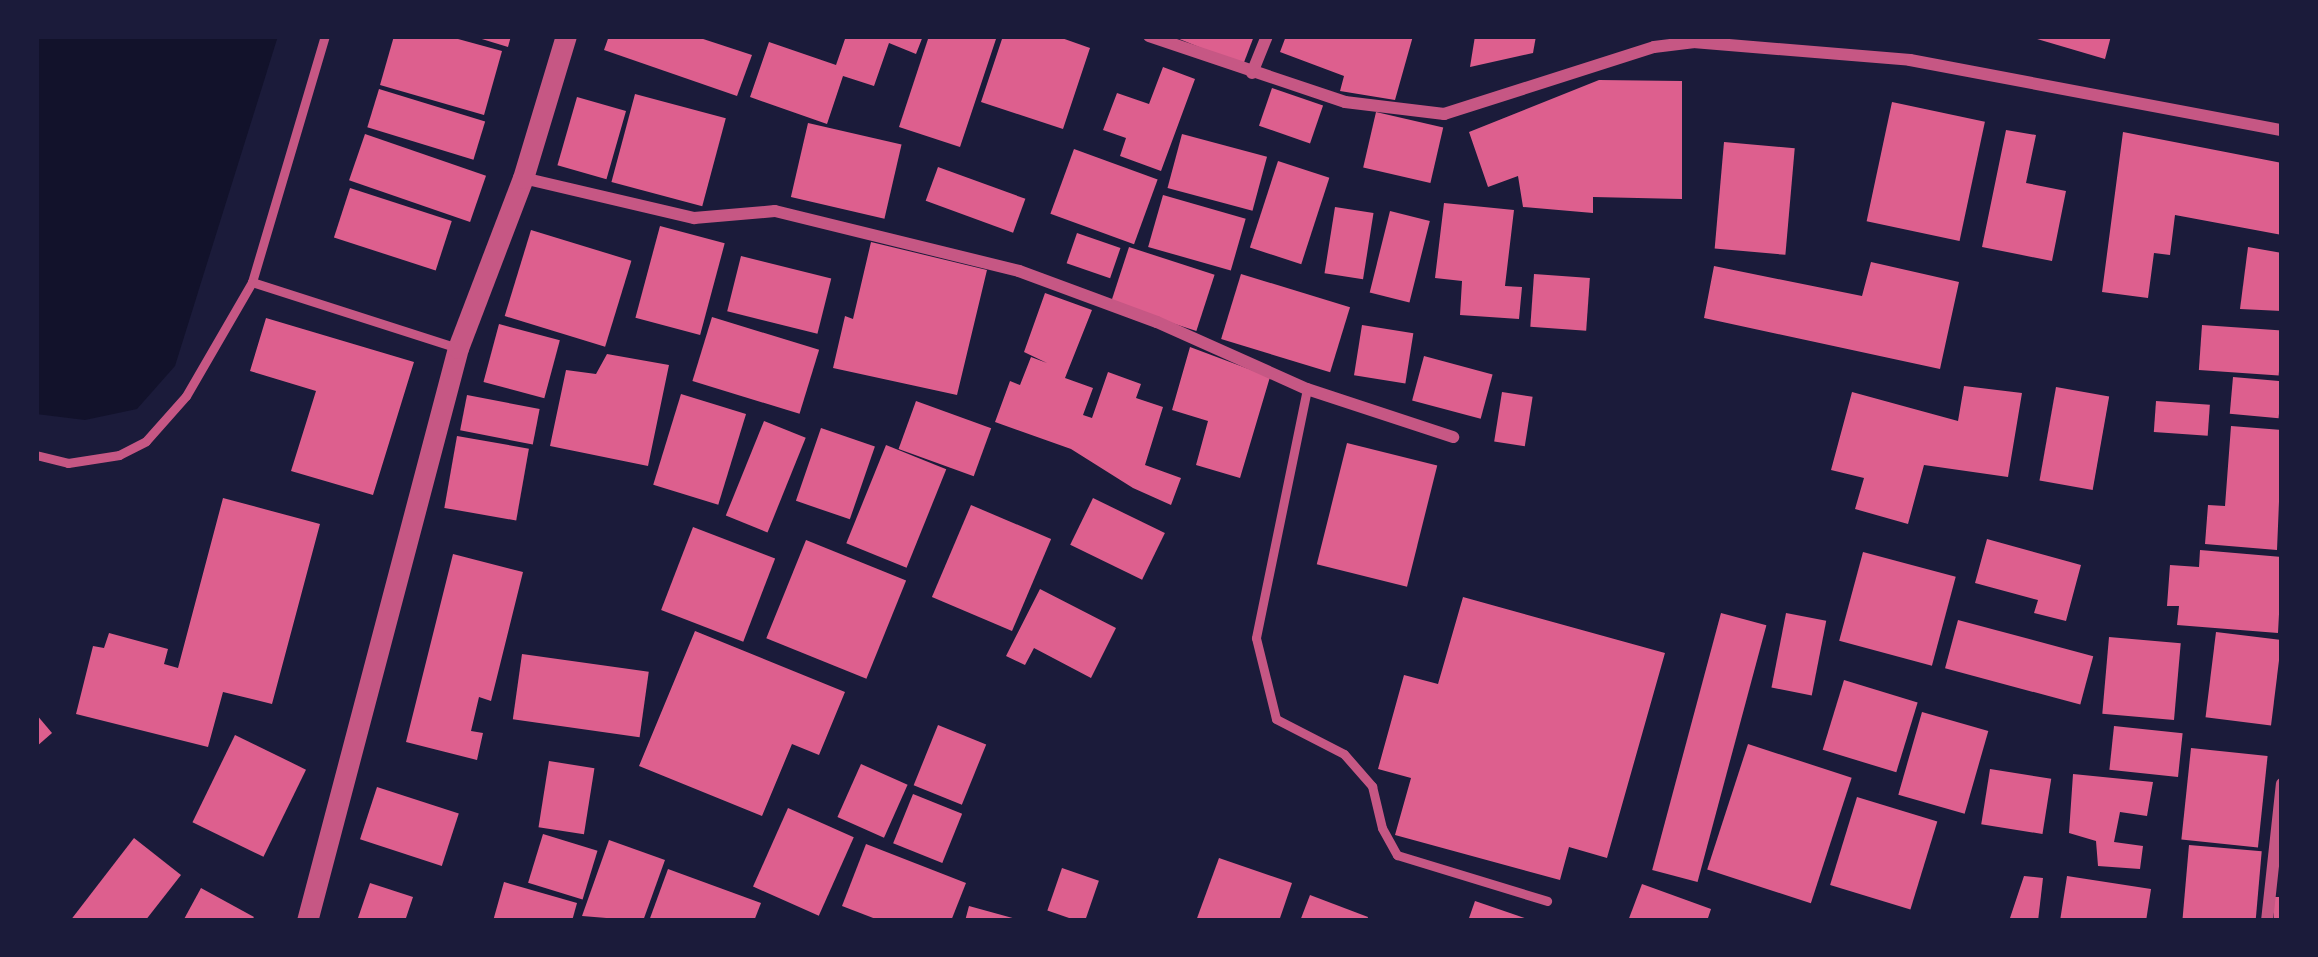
<!DOCTYPE html>
<html>
<head>
<meta charset="utf-8">
<style>
	body { margin:0 }
	#map { position:relative; width:2318px; height:957px; overflow:hidden; background:#1b1b3a; font-family:Poppins,sans-serif }
	div>[style] { position:absolute }
	[style*='--x'] { left:calc(var(--x)*1px); top:calc(var(--y)*1px); width:calc(var(--w)*1px); rotate:calc(var(--a)*1deg) }
	.water>* { inset:0; background:#12122b }
	.building>* { inset:0; background:#dd5f8e; transform-origin:0 0 }
	.service>* { height:9px; margin:-4.5px; padding:0 4.5px; transform-origin:4.5px; border-radius:4.5px; background:#c65784 }
	.minor>* { height:12px; margin:-6px; padding:0 6px; transform-origin:6px; border-radius:6px; background:#c65784 }
	.tertiary>* { height:21px; margin:-10.5px; padding:0 10.5px; transform-origin:10.5px; border-radius:10.5px; background:#c65784 }
	span { translate:-50% -50%; white-space:nowrap; text-align:center; line-height:1.15; -webkit-text-stroke:12px #1b1b3a; paint-order:stroke }
	.frame { position:absolute; inset:0; border:39px solid #1b1b3a; pointer-events:none }
</style>
</head>
<body>
<div id="map">
	<div class="water">
		<div style="clip-path:polygon(36px 36px,278px 36px,175px 366px,137px 409px,85px 420px,36px 414px)"></div>
	</div>
	<div class="building">
		<div style="clip-path:polygon(394px 36px,447px 36px,502px 51px,484px 115px,380px 85px)"></div>
		<div style="clip-path:polygon(472px 36px,511px 36px,508px 47px)"></div>
		<div style="clip-path:polygon(609px 36px,694px 36px,752px 55px,737px 96px,604px 50px)"></div>
		<div style="clip-path:polygon(846px 36px,923px 36px,916px 54px,889px 43px,874px 86px,843px 76px,827px 124px,750px 97px,769px 42px,836px 65px)"></div>
		<div style="clip-path:polygon(929px 36px,997px 36px,960px 147px,899px 127px)"></div>
		<div style="clip-path:polygon(1003px 36px,1056px 36px,1090px 48px,1063px 129px,981px 102px)"></div>
		<div style="clip-path:polygon(1172px 36px,1254px 36px,1243px 65px)"></div>
		<div style="clip-path:polygon(1286px 36px,1413px 36px,1395px 100px,1340px 91px,1344px 76px,1280px 52px)"></div>
		<div style="clip-path:polygon(1475px 36px,1536px 36px,1533px 53px,1470px 67px)"></div>
		<div style="clip-path:polygon(2027px 36px,2111px 36px,2105px 59px)"></div>
		<div style="clip-path:polygon(1163px 67px,1195px 79px,1161px 171px,1120px 156px,1126px 138px,1103px 130px,1117px 93px,1149px 104px)"></div>
		<div style="clip-path:polygon(1599px 80px,1682px 81px,1682px 199px,1593px 197px,1593px 213px,1523px 207px,1518px 176px,1488px 187px,1469px 132px)"></div>
		<div style="left:1272px;top:88px;width:54px;height:40px;rotate:19deg"></div>
		<div style="left:379px;top:89px;width:111px;height:40px;rotate:17deg"></div>
		<div style="left:635px;top:94px;width:94px;height:91px;rotate:15deg"></div>
		<div style="left:577px;top:97px;width:51px;height:71px;rotate:16deg"></div>
		<div style="left:1892px;top:102px;width:95px;height:122px;rotate:12deg"></div>
		<div style="left:1376px;top:112px;width:69px;height:57px;rotate:13deg"></div>
		<div style="left:808px;top:123px;width:96px;height:76px;rotate:13deg"></div>
		<div style="clip-path:polygon(2006px 130px,2036px 135px,2026px 183px,2066px 191px,2052px 261px,1982px 247px)"></div>
		<div style="clip-path:polygon(2123px 132px,2282px 163px,2282px 235px,2175px 215px,2170px 255px,2154px 253px,2148px 298px,2102px 292px)"></div>
		<div style="left:365px;top:134px;width:128px;height:49px;rotate:19deg"></div>
		<div style="left:1182px;top:134px;width:88px;height:56px;rotate:15deg"></div>
		<div style="left:1724px;top:142px;width:71px;height:107px;rotate:5deg"></div>
		<div style="left:1074px;top:149px;width:89px;height:69px;rotate:20deg"></div>
		<div style="left:1278px;top:161px;width:54px;height:91px;rotate:18deg"></div>
		<div style="left:938px;top:167px;width:93px;height:36px;rotate:20deg"></div>
		<div style="left:350px;top:188px;width:107px;height:52px;rotate:18deg"></div>
		<div style="left:1163px;top:195px;width:86px;height:54px;rotate:16deg"></div>
		<div style="clip-path:polygon(1444px 203px,1514px 210px,1505px 286px,1522px 287px,1519px 319px,1460px 315px,1462px 281px,1435px 278px)"></div>
		<div style="left:1335px;top:207px;width:39px;height:67px;rotate:9deg"></div>
		<div style="left:1390px;top:211px;width:41px;height:84px;rotate:14deg"></div>
		<div style="left:660px;top:226px;width:67px;height:95px;rotate:15deg"></div>
		<div style="left:531px;top:230px;width:105px;height:90px;rotate:17deg"></div>
		<div style="left:1077px;top:233px;width:46px;height:32px;rotate:19deg"></div>
		<div style="clip-path:polygon(871px 242px,987px 270px,957px 395px,833px 368px,845px 316px,853px 319px)"></div>
		<div style="left:1129px;top:247px;width:90px;height:59px;rotate:18deg"></div>
		<div style="clip-path:polygon(2248px 247px,2282px 253px,2282px 311px,2240px 309px)"></div>
		<div style="left:741px;top:256px;width:93px;height:57px;rotate:14deg"></div>
		<div style="clip-path:polygon(1871px 262px,1959px 282px,1940px 369px,1704px 318px,1714px 266px,1862px 296px)"></div>
		<div style="left:1241px;top:274px;width:114px;height:68px;rotate:17deg"></div>
		<div style="left:1534px;top:274px;width:56px;height:53px;rotate:4deg"></div>
		<div style="clip-path:polygon(1045px 293px,1092px 310px,1065px 378px,1093px 388px,1083px 415px,1092px 418px,1108px 372px,1141px 384px,1136px 398px,1163px 407px,1145px 465px,1181px 478px,1171px 505px,1133px 488px,1071px 449px,995px 422px,1010px 381px,1020px 385px,1031px 357px,1047px 363px,1024px 352px)"></div>
		<div style="left:712px;top:317px;width:112px;height:67px;rotate:17deg"></div>
		<div style="clip-path:polygon(266px 318px,414px 362px,373px 495px,291px 471px,316px 391px,250px 371px)"></div>
		<div style="left:499px;top:324px;width:63px;height:60px;rotate:15deg"></div>
		<div style="left:1362px;top:325px;width:52px;height:51px;rotate:9deg"></div>
		<div style="left:2202px;top:325px;width:80px;height:45px;rotate:4deg"></div>
		<div style="clip-path:polygon(1190px 347px,1270px 377px,1240px 478px,1196px 465px,1208px 421px,1172px 410px)"></div>
		<div style="clip-path:polygon(607px 354px,669px 365px,648px 466px,550px 446px,566px 370px,596px 374px)"></div>
		<div style="left:1424px;top:356px;width:71px;height:46px;rotate:15deg"></div>
		<div style="left:2233px;top:377px;width:49px;height:37px;rotate:5deg"></div>
		<div style="clip-path:polygon(1964px 386px,2022px 393px,2008px 477px,1924px 465px,1908px 524px,1855px 509px,1864px 478px,1831px 470px,1852px 392px,1958px 421px)"></div>
		<div style="left:2056px;top:387px;width:54px;height:95px;rotate:10deg"></div>
		<div style="left:1502px;top:392px;width:31px;height:50px;rotate:9deg"></div>
		<div style="left:681px;top:394px;width:68px;height:95px;rotate:17deg"></div>
		<div style="left:467px;top:395px;width:74px;height:36px;rotate:11deg"></div>
		<div style="left:916px;top:401px;width:80px;height:51px;rotate:20deg"></div>
		<div style="left:2156px;top:401px;width:54px;height:31px;rotate:4deg"></div>
		<div style="left:764px;top:421px;width:45px;height:102px;rotate:22deg"></div>
		<div style="clip-path:polygon(2231px 426px,2282px 430px,2277px 550px,2205px 544px,2208px 505px,2225px 506px)"></div>
		<div style="left:821px;top:428px;width:57px;height:77px;rotate:19deg"></div>
		<div style="left:457px;top:436px;width:73px;height:73px;rotate:10deg"></div>
		<div style="left:1347px;top:443px;width:93px;height:125px;rotate:14deg"></div>
		<div style="left:886px;top:445px;width:65px;height:106px;rotate:22deg"></div>
		<div style="clip-path:polygon(223px 498px,320px 524px,272px 704px,223px 692px,208px 747px,76px 714px,93px 646px,104px 648px,109px 633px,168px 649px,164px 664px,178px 668px)"></div>
		<div style="left:1093px;top:498px;width:80px;height:52px;rotate:26deg"></div>
		<div style="left:971px;top:505px;width:87px;height:100px;rotate:23deg"></div>
		<div style="left:693px;top:527px;width:88px;height:89px;rotate:21deg"></div>
		<div style="clip-path:polygon(1987px 539px,2081px 565px,2066px 621px,2034px 613px,2038px 600px,1975px 583px)"></div>
		<div style="left:806px;top:540px;width:108px;height:106px;rotate:22deg"></div>
		<div style="clip-path:polygon(2200px 550px,2282px 557px,2278px 633px,2177px 625px,2179px 606px,2167px 606px,2170px 565px,2199px 567px)"></div>
		<div style="left:1863px;top:552px;width:96px;height:92px;rotate:15deg"></div>
		<div style="clip-path:polygon(453px 554px,523px 572px,491px 701px,479px 697px,471px 731px,483px 733px,477px 760px,406px 742px)"></div>
		<div style="clip-path:polygon(1040px 589px,1116px 628px,1091px 678px,1034px 648px,1025px 665px,1006px 656px)"></div>
		<div style="clip-path:polygon(1463px 597px,1665px 653px,1607px 858px,1569px 847px,1560px 880px,1395px 835px,1411px 778px,1378px 769px,1404px 675px,1438px 684px)"></div>
		<div style="left:1721px;top:613px;width:47px;height:266px;rotate:15deg"></div>
		<div style="left:1786px;top:613px;width:41px;height:76px;rotate:11deg"></div>
		<div style="left:1958px;top:620px;width:140px;height:50px;rotate:15deg"></div>
		<div style="clip-path:polygon(695px 631px,845px 692px,819px 755px,792px 744px,762px 816px,639px 766px)"></div>
		<div style="left:2216px;top:632px;width:66px;height:86px;rotate:7deg"></div>
		<div style="left:2109px;top:637px;width:72px;height:77px;rotate:5deg"></div>
		<div style="left:522px;top:654px;width:128px;height:66px;rotate:8deg"></div>
		<div style="left:1844px;top:680px;width:77px;height:73px;rotate:17deg"></div>
		<div style="left:1922px;top:712px;width:69px;height:86px;rotate:16deg"></div>
		<div style="clip-path:polygon(36px 714px,52px 733px,36px 747px)"></div>
		<div style="left:938px;top:725px;width:52px;height:65px;rotate:22deg"></div>
		<div style="left:2114px;top:726px;width:69px;height:44px;rotate:6deg"></div>
		<div style="left:235px;top:735px;width:79px;height:97px;rotate:26deg"></div>
		<div style="left:1748px;top:744px;width:109px;height:132px;rotate:18deg"></div>
		<div style="left:2191px;top:748px;width:77px;height:92px;rotate:6deg"></div>
		<div style="left:549px;top:761px;width:46px;height:67px;rotate:9deg"></div>
		<div style="left:861px;top:764px;width:51px;height:58px;rotate:24deg"></div>
		<div style="left:1990px;top:769px;width:62px;height:56px;rotate:9deg"></div>
		<div style="clip-path:polygon(2073px 774px,2153px 782px,2147px 816px,2120px 812px,2114px 842px,2143px 846px,2140px 869px,2098px 866px,2096px 841px,2069px 833px)"></div>
		<div style="left:377px;top:787px;width:86px;height:55px;rotate:18deg"></div>
		<div style="left:913px;top:794px;width:53px;height:53px;rotate:22deg"></div>
		<div style="left:1857px;top:797px;width:84px;height:92px;rotate:17deg"></div>
		<div style="left:788px;top:808px;width:72px;height:86px;rotate:24deg"></div>
		<div style="left:543px;top:834px;width:57px;height:51px;rotate:17deg"></div>
		<div style="clip-path:polygon(134px 838px,181px 875px,145px 921px,70px 921px)"></div>
		<div style="clip-path:polygon(609px 840px,665px 860px,643px 921px,582px 916px)"></div>
		<div style="clip-path:polygon(866px 844px,966px 883px,951px 921px,881px 921px,842px 906px)"></div>
		<div style="left:2189px;top:845px;width:73px;height:75px;rotate:5deg"></div>
		<div style="clip-path:polygon(1219px 858px,1292px 883px,1279px 921px,1196px 921px)"></div>
		<div style="left:1062px;top:868px;width:39px;height:45px;rotate:19deg"></div>
		<div style="clip-path:polygon(668px 869px,761px 903px,754px 921px,649px 921px)"></div>
		<div style="clip-path:polygon(2024px 876px,2043px 878px,2038px 921px,2009px 921px)"></div>
		<div style="clip-path:polygon(2067px 876px,2151px 889px,2146px 921px,2060px 921px)"></div>
		<div style="clip-path:polygon(504px 882px,577px 903px,572px 921px,493px 921px)"></div>
		<div style="clip-path:polygon(370px 883px,413px 897px,405px 921px,357px 921px)"></div>
		<div style="clip-path:polygon(1642px 884px,1711px 909px,1707px 921px,1628px 921px)"></div>
		<div style="clip-path:polygon(201px 888px,254px 917px,251px 921px,183px 921px)"></div>
		<div style="clip-path:polygon(1310px 895px,1368px 917px,1367px 921px,1300px 921px)"></div>
		<div style="left:2274px;top:897px;width:8px;height:24px"></div>
		<div style="clip-path:polygon(1475px 901px,1530px 920px,1530px 921px,1468px 921px)"></div>
		<div style="clip-path:polygon(969px 906px,1020px 920px,1020px 921px,965px 921px)"></div>
	</div>
	<div class="service">
		<div style="--x:252;--y:282;--w:257;--a:-73.5"></div>
		<div style="--x:1307;--y:389;--w:254;--a:101.6"></div>
		<div style="--x:1256;--y:638;--w:83;--a:76.1"></div>
		<div style="--x:1276;--y:719;--w:76;--a:27.2"></div>
		<div style="--x:1344;--y:754;--w:43;--a:48.8"></div>
		<div style="--x:1372;--y:786;--w:43;--a:76.6"></div>
		<div style="--x:1382;--y:828;--w:31;--a:61"></div>
		<div style="--x:1397;--y:855;--w:157;--a:17"></div>
		<div style="--x:36;--y:455;--w:33;--a:14"></div>
		<div style="--x:68;--y:463;--w:52;--a:-8.9"></div>
		<div style="--x:119;--y:455;--w:30;--a:-27"></div>
		<div style="--x:146;--y:441;--w:60;--a:-48.4"></div>
		<div style="--x:186;--y:396;--w:132;--a:-59.9"></div>
		<div style="--x:252;--y:282;--w:216;--a:17.8"></div>
	</div>
	<div class="minor">
		<div style="--x:1149;--y:36;--w:207;--a:18.6"></div>
		<div style="--x:1345;--y:102;--w:100;--a:6.9"></div>
		<div style="--x:1444;--y:114;--w:220;--a:-17.7"></div>
		<div style="--x:1654;--y:47;--w:39;--a:-7"></div>
		<div style="--x:1693;--y:42;--w:218;--a:4.7"></div>
		<div style="--x:1910;--y:60;--w:379;--a:10.7"></div>
		<div style="--x:1252;--y:73;--w:40;--a:-68"></div>
		<div style="--x:523;--y:178;--w:176;--a:13.2"></div>
		<div style="--x:694;--y:218;--w:81;--a:-4.9"></div>
		<div style="--x:775;--y:211;--w:251;--a:13.8"></div>
		<div style="--x:1019;--y:271;--w:147;--a:20.3"></div>
		<div style="--x:1157;--y:322;--w:164;--a:24.1"></div>
		<div style="--x:1307;--y:389;--w:154;--a:18.2"></div>
		<div style="--x:2267;--y:921;--w:138;--a:-83.8"></div>
	</div>
	<div class="tertiary">
		<div style="--x:307;--y:921;--w:593;--a:-75.24"></div>
		<div style="--x:458;--y:348;--w:182;--a:-69.1"></div>
		<div style="--x:523;--y:178;--w:148;--a:-73.2"></div>
	</div>
	<div class="frame"></div>
</div>
</body>
</html>
